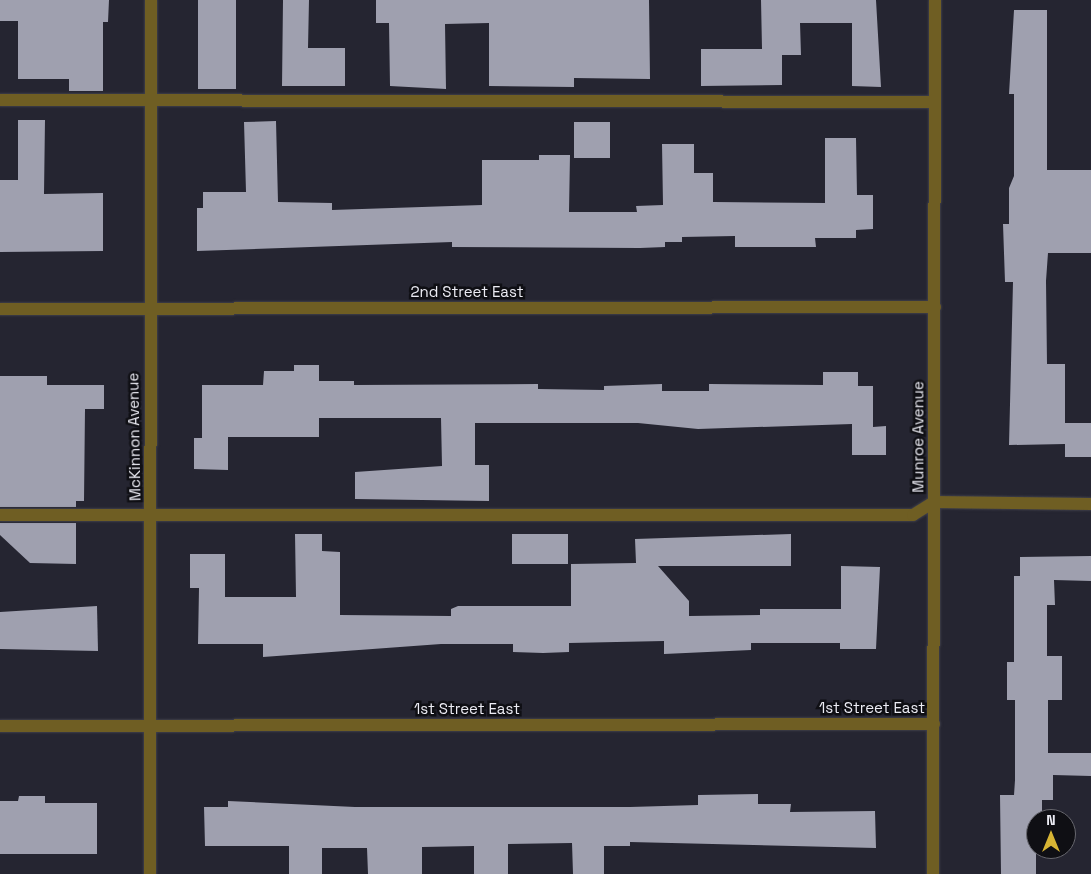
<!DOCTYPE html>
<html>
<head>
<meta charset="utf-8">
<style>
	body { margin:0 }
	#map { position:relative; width:1091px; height:874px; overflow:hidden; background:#252531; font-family:"Space Grotesk",sans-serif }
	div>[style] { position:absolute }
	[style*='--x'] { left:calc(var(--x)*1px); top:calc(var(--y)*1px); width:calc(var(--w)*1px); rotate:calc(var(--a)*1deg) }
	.building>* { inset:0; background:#9fa0af; transform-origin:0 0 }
	.roads { filter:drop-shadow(0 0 1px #41414c) drop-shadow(0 0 1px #41414c) }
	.service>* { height:12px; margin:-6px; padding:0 6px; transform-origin:6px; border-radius:6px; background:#6f5e23 }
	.minor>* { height:12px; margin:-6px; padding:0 6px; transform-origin:6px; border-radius:6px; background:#6f5e23 }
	span { translate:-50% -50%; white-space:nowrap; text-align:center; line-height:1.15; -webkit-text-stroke:5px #0f0f14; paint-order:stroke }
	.street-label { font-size:15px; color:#ececf4 }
	.north { position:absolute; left:1026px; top:809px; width:50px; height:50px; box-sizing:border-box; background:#0f0f14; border:1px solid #67676e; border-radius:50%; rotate:0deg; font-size:14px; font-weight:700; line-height:20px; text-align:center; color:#ececf4 }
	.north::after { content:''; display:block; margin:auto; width:18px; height:22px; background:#d7b434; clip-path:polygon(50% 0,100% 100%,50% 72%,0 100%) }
</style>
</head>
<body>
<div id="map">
	<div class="building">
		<div style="clip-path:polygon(0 0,109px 0,108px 22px,103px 22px,103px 91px,69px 91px,69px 79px,18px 79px,18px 21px,0 21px)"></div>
		<div style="left:198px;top:0;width:38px;height:89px"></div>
		<div style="clip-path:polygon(283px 0,309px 0,308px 48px,345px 48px,345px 86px,282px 86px)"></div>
		<div style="clip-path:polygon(376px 0,649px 0,650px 79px,574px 78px,574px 87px,489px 86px,489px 23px,445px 24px,446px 89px,390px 86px,389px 23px,376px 23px)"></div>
		<div style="clip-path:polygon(761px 0,876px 0,881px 87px,852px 86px,852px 23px,800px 23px,801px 55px,782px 55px,782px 85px,701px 86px,701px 49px,762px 49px)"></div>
		<div style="clip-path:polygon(1014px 10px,1047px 10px,1047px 170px,1091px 170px,1091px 253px,1048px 253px,1046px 281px,1047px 364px,1065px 364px,1065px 423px,1091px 423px,1091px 457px,1065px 457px,1065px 444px,1009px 445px,1013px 282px,1005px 282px,1003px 224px,1009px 224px,1009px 188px,1014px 176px,1014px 94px,1009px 94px)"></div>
		<div style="clip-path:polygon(18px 120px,45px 120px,44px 194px,103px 193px,103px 251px,0 252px,0 180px,18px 180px)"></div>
		<div style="clip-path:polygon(276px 121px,278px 202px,332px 203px,332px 210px,482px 205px,482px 160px,539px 160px,539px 155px,570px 155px,569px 212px,637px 212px,636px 206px,663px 205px,662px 144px,694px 144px,694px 173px,713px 173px,713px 202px,825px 203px,825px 138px,856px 138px,857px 195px,873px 195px,873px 229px,856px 230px,856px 238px,815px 238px,816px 247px,735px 247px,735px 236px,682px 237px,682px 242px,665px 242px,665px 247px,640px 248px,452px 247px,452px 242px,197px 251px,197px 208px,203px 208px,203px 192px,246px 192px,244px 122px)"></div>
		<div style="left:574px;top:122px;width:36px;height:36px"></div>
		<div style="clip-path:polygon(294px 365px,319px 365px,319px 381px,354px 381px,354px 385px,538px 384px,538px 389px,604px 390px,604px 386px,662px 384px,662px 391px,709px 391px,709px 384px,823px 385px,823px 372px,858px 372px,858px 386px,873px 386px,873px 427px,886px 426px,886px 455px,852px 455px,852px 424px,698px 429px,638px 423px,475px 423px,475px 465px,489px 465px,489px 501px,355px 499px,355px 472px,442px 466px,441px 418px,319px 418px,319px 437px,228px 437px,228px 470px,194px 469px,194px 438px,202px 438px,202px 385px,263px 385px,264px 371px,294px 371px)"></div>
		<div style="clip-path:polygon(0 376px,47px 376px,47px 385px,104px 385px,104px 409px,85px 409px,84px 501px,76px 501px,76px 507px,0 507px)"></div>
		<div style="clip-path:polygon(0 523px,76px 523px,76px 564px,30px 563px,0 535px)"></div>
		<div style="clip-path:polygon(295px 534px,322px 534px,322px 551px,340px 552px,340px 615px,451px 616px,451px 609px,458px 606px,571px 606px,571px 564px,636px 563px,635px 539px,791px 534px,791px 566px,658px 566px,689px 601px,689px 616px,760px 615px,760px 609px,841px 609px,841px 566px,880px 567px,876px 649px,840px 649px,840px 643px,751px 643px,751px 650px,664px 654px,664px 641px,569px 643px,569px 652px,543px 653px,513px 652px,513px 644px,441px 644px,263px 657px,263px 644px,198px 644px,199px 588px,190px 588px,190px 554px,225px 554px,225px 597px,296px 597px)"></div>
		<div style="left:512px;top:534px;width:56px;height:30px"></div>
		<div style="clip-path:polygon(1091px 556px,1091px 581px,1054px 580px,1055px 605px,1047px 605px,1047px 656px,1062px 656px,1062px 700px,1048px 700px,1048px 753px,1091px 753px,1091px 776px,1053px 775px,1053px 800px,1042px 800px,1042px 819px,1036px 819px,1036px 849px,1042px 849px,1036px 853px,1036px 874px,1001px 874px,1000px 795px,1014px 795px,1015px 780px,1015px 700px,1007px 700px,1007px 662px,1014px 662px,1014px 576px,1020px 576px,1020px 557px)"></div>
		<div style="clip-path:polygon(97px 606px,98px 651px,0 649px,0 612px)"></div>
		<div style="clip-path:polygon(758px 794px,758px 804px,791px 804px,790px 812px,875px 811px,876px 848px,630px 842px,630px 846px,604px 846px,604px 874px,573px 874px,572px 843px,508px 844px,508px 874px,474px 874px,474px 846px,422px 847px,422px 874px,368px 874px,367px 848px,322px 848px,322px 874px,289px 874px,289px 846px,205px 846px,204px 807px,228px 807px,228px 801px,355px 807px,630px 807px,698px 805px,698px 795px)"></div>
		<div style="clip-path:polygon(19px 796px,45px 796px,45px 803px,97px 803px,97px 854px,0 854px,0 801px,18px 801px)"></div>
	</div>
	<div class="roads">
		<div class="service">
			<div style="--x:0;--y:100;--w:934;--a:0.12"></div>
			<div style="--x:0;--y:515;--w:913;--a:0"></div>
			<div style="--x:913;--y:515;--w:25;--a:-32"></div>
		</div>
		<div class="minor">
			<div style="--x:0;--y:309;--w:935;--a:-0.12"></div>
			<div style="--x:934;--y:502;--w:157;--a:0.7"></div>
			<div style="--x:0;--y:726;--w:934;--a:-0.12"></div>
			<div style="--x:150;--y:874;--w:874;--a:-89.93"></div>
			<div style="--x:933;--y:874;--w:874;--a:-89.87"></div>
		</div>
	</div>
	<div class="street-label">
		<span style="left:467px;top:292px">2nd Street East</span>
		<span style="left:134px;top:437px;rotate:-91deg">McKinnon Avenue</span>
		<span style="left:918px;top:437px;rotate:-90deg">Munroe Avenue</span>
		<span style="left:872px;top:708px">1st Street East</span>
		<span style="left:467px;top:709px">1st Street East</span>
	</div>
	<div class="north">N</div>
</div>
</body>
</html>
